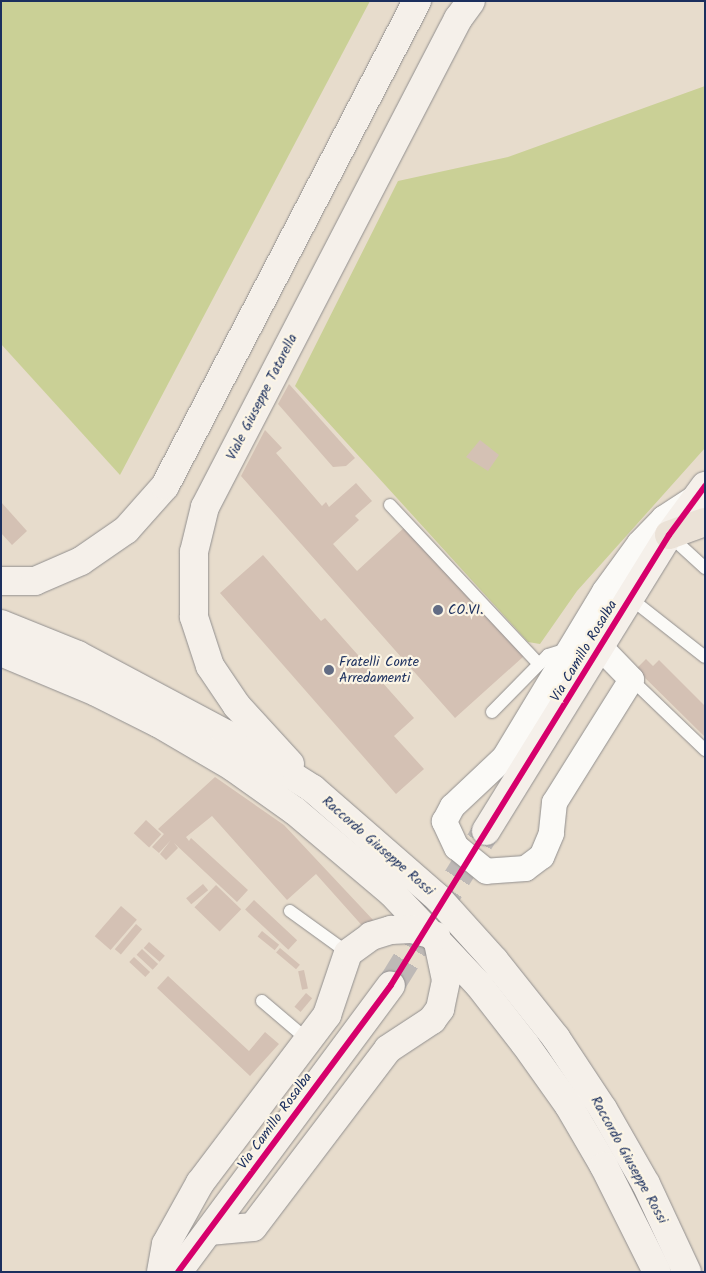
<!DOCTYPE html>
<html>
<head>
<meta charset="utf-8">
<style>
	body { margin:0 }
	#map { position:relative; width:706px; height:1273px; overflow:hidden; background:#e7dccc; font-family:Kalam,sans-serif }
	div>[style] { position:absolute }
	[style*='--x'] { left:calc(var(--x)*1px); top:calc(var(--y)*1px); width:calc(var(--w)*1px); rotate:calc(var(--a)*1deg) }
	.green>* { inset:0; background:#cad096 }
	.building>* { inset:0; background:#d4c1b4; transform-origin:0 0 }
	.secondary-tunnel>* { height:28px; margin-top:-14px; transform-origin:0; background:repeating-linear-gradient(90deg,#beb9b6 0 28px,transparent 0 42px) }
	.roads { filter:drop-shadow(0 0 1px #918f8f) drop-shadow(0 0 1px #918f8f) }
	.lane>* { height:12px; margin:-6px; padding:0 6px; transform-origin:6px; border-radius:6px; background:#fbfaf7 }
	.street>* { height:25px; margin:-12.5px; padding:0 12.5px; transform-origin:12.5px; border-radius:12.5px; background:#fbfaf7 }
	.secondary>* { height:28px; margin:-14px; padding:0 14px; transform-origin:14px; border-radius:14px; background:#f5f0ea }
	.highway>* { height:28px; margin:-14px; padding:0 14px; transform-origin:14px; border-radius:14px; background:#ebe2d7 }
	.cycleway>* { height:6px; margin:-3px; padding:0 3px; transform-origin:3px; border-radius:3px; background:#d6006c }
	.dots>* { width:14px; height:14px; translate:-50% -50%; box-sizing:border-box; border:2px solid #fcf5e5; border-radius:50% }
	span { translate:-50% -50%; white-space:nowrap; text-align:center; line-height:1.15; -webkit-text-stroke:4.5px #fcf5e5; paint-order:stroke }
	.street-label { font-size:14px; color:#1b2f5e }
	.poi-label { font-size:14px; color:#1b2f5e }
	.left { translate:0 -50%; text-align:left }
	.frame { position:absolute; inset:0; border:2px solid #1b2f5e; pointer-events:none }
</style>
</head>
<body>
<div id="map">
	<div class="green">
		<div style="clip-path:polygon(1px 1px,370px 1px,120px 475px,1px 344px)"></div>
		<div style="clip-path:polygon(705px 86px,705px 448px,577px 591px,540px 644px,528px 642px,295px 386px,398px 181px,508px 157px)"></div>
	</div>
	<div class="building">
		<div style="clip-path:polygon(289px 384px,355px 458px,346px 466px,333px 467px,278px 404px)"></div>
		<div style="clip-path:polygon(265px 430px,282px 448px,276px 453px,322px 506px,326px 502px,329px 507px,356px 483px,372px 501px,355px 516px,359px 520px,333px 544px,357px 571px,406px 526px,524px 656px,455px 718px,241px 476px)"></div>
		<div style="clip-path:polygon(480px 440px,499px 455px,488px 471px,466px 457px)"></div>
		<div style="clip-path:polygon(1px 502px,27px 531px,12px 545px,1px 533px)"></div>
		<div style="clip-path:polygon(263px 555px,321px 621px,325px 618px,414px 718px,394px 736px,424px 769px,396px 794px,220px 593px)"></div>
		<div style="clip-path:polygon(646px 659px,653px 666px,659px 660px,705px 706px,705px 737px,636px 669px)"></div>
		<div style="clip-path:polygon(215px 777px,284px 825px,375px 922px,366px 930px,316px 874px,287px 900px,212px 816px,186px 837px,189px 841px,191px 838px,248px 890px,237px 902px,174px 843px,178px 848px,166px 860px,160px 854px,171px 840px,159px 853px,152px 847px,164px 834px,158px 829px)"></div>
		<div style="left:146px;top:820px;width:21px;height:18px;rotate:43deg"></div>
		<div style="left:203px;top:884px;width:8px;height:22px;rotate:50deg"></div>
		<div style="left:216px;top:885px;width:35px;height:31px;rotate:44deg"></div>
		<div style="left:254px;top:900px;width:59px;height:13px;rotate:43deg"></div>
		<div style="left:121px;top:906px;width:21px;height:40px;rotate:41deg"></div>
		<div style="left:136px;top:924px;width:8px;height:33px;rotate:40deg"></div>
		<div style="left:262px;top:931px;width:22px;height:7px;rotate:39deg"></div>
		<div style="left:149px;top:942px;width:21px;height:8px;rotate:41deg"></div>
		<div style="left:280px;top:948px;width:26px;height:6px;rotate:40deg"></div>
		<div style="left:142px;top:949px;width:22px;height:8px;rotate:43deg"></div>
		<div style="left:134px;top:957px;width:22px;height:7px;rotate:43deg"></div>
		<div style="left:304px;top:970px;width:19px;height:6px;rotate:78deg"></div>
		<div style="clip-path:polygon(168px 976px,249px 1051px,265px 1032px,279px 1044px,250px 1076px,157px 988px)"></div>
		<div style="left:306px;top:993px;width:8px;height:18px;rotate:40deg"></div>
	</div>
	<div class="secondary-tunnel">
		<div style="--x:391;--y:985;--w:181;--a:-58.3"></div>
	</div>
	<div class="roads">
		<div class="lane">
			<div style="--x:390;--y:505;--w:218;--a:46.9"></div>
			<div style="--x:669;--y:535;--w:49;--a:42.5"></div>
			<div style="--x:630;--y:598;--w:95;--a:38.2"></div>
			<div style="--x:631;--y:679;--w:103;--a:43.8"></div>
			<div style="--x:492;--y:712;--w:80;--a:-45.5"></div>
			<div style="--x:548;--y:655;--w:21;--a:-17"></div>
			<div style="--x:290;--y:911;--w:72;--a:35.9"></div>
			<div style="--x:262;--y:1001;--w:62;--a:40.4"></div>
		</div>
		<div class="street">
			<div style="--x:601;--y:648;--w:43;--a:45.9"></div>
			<div style="--x:631;--y:679;--w:145;--a:122"></div>
			<div style="--x:554;--y:802;--w:31;--a:96"></div>
			<div style="--x:551;--y:833;--w:25;--a:113"></div>
			<div style="--x:541;--y:856;--w:20;--a:143"></div>
			<div style="--x:525;--y:868;--w:39;--a:176"></div>
			<div style="--x:486;--y:871;--w:38;--a:-141"></div>
			<div style="--x:456;--y:847;--w:29;--a:-115"></div>
			<div style="--x:444;--y:821;--w:17;--a:-62"></div>
			<div style="--x:452;--y:806;--w:71;--a:-43.3"></div>
			<div style="--x:504;--y:757;--w:194;--a:-58.9"></div>
			<div style="--x:604;--y:591;--w:59;--a:-53.9"></div>
			<div style="--x:639;--y:543;--w:35;--a:-46"></div>
			<div style="--x:663;--y:518;--w:37;--a:-33"></div>
		</div>
		<div class="secondary">
			<div style="--x:1;--y:581;--w:34;--a:0"></div>
			<div style="--x:35;--y:581;--w:50;--a:-23.5"></div>
			<div style="--x:81;--y:561;--w:55;--a:-34.6"></div>
			<div style="--x:126;--y:530;--w:59;--a:-48.4"></div>
			<div style="--x:165;--y:486;--w:547;--a:-62.54"></div>
			<div style="--x:1;--y:624;--w:83;--a:21.9"></div>
			<div style="--x:78;--y:655;--w:168;--a:28.1"></div>
			<div style="--x:226;--y:734;--w:103;--a:32.3"></div>
			<div style="--x:313;--y:789;--w:166;--a:41.1"></div>
			<div style="--x:438;--y:898;--w:84;--a:47.9"></div>
			<div style="--x:494;--y:960;--w:100;--a:51.5"></div>
			<div style="--x:556;--y:1038;--w:85;--a:56.5"></div>
			<div style="--x:603;--y:1109;--w:86;--a:60.2"></div>
			<div style="--x:646;--y:1184;--w:97;--a:65"></div>
			<div style="--x:1;--y:652;--w:103;--a:22.8"></div>
			<div style="--x:96;--y:692;--w:69;--a:26.6"></div>
			<div style="--x:158;--y:723;--w:87;--a:30.4"></div>
			<div style="--x:233;--y:767;--w:76;--a:35.4"></div>
			<div style="--x:295;--y:811;--w:126;--a:40.2"></div>
			<div style="--x:391;--y:892;--w:128;--a:46.6"></div>
			<div style="--x:479;--y:985;--w:75;--a:52.1"></div>
			<div style="--x:525;--y:1044;--w:76;--a:54.6"></div>
			<div style="--x:569;--y:1106;--w:69;--a:59.7"></div>
			<div style="--x:604;--y:1166;--w:119;--a:63.4"></div>
			<div style="--x:290;--y:764;--w:79;--a:-132.4"></div>
			<div style="--x:237;--y:706;--w:48;--a:-124"></div>
			<div style="--x:210;--y:666;--w:52;--a:-108.1"></div>
			<div style="--x:194;--y:617;--w:65;--a:-90"></div>
			<div style="--x:194;--y:552;--w:46;--a:-76.3"></div>
			<div style="--x:205;--y:507;--w:550;--a:-62.6"></div>
			<div style="--x:458;--y:19;--w:22;--a:-54"></div>
			<div style="--x:486;--y:831;--w:348;--a:-58.3"></div>
			<div style="--x:669;--y:535;--w:61;--a:-53.7"></div>
			<div style="--x:209;--y:1231;--w:44;--a:-5.2"></div>
			<div style="--x:253;--y:1227;--w:223;--a:-52.8"></div>
			<div style="--x:388;--y:1049;--w:53;--a:-33.4"></div>
			<div style="--x:432;--y:1020;--w:14;--a:-54"></div>
			<div style="--x:440;--y:1009;--w:30;--a:-78"></div>
			<div style="--x:446;--y:980;--w:39;--a:-102"></div>
			<div style="--x:161;--y:1272;--w:28;--a:-80"></div>
			<div style="--x:166;--y:1244;--w:70;--a:-60.9"></div>
			<div style="--x:200;--y:1183;--w:211;--a:-52.9"></div>
			<div style="--x:327;--y:1015;--w:65;--a:-71.3"></div>
			<div style="--x:348;--y:953;--w:29;--a:-36"></div>
			<div style="--x:371;--y:936;--w:21;--a:-17"></div>
			<div style="--x:391;--y:930;--w:21;--a:-3"></div>
			<div style="--x:412;--y:929;--w:25;--a:16"></div>
			<div style="--x:178;--y:1272;--w:357;--a:-53.4"></div>
		</div>
		<div class="highway">
			<div style="--x:669;--y:535;--w:38;--a:-20"></div>
		</div>
	</div>
	<div class="cycleway">
		<div style="--x:178;--y:1272;--w:357;--a:-53.4"></div>
		<div style="--x:391;--y:985;--w:529;--a:-58.29"></div>
		<div style="--x:669;--y:535;--w:61;--a:-53.7"></div>
	</div>
	<div class="dots">
		<div style="left:438px;top:610px;background:#626c84"></div>
		<div style="left:329px;top:670px;background:#626c84"></div>
	</div>
	<div class="street-label">
		<span style="left:262px;top:397px;rotate:-63deg">Viale Giuseppe Tatarella</span>
		<span style="left:584px;top:651px;rotate:-59deg">Via Camillo Rosalba</span>
		<span style="left:378px;top:846px;rotate:41deg">Raccordo Giuseppe Rossi</span>
		<span style="left:275px;top:1121px;rotate:-54deg">Via Camillo Rosalba</span>
		<span style="left:629px;top:1160px;rotate:61deg">Raccordo Giuseppe Rossi</span>
	</div>
	<div class="poi-label">
		<span class="left" style="left:448px;top:610px">CO.VI.</span>
		<span class="left" style="left:339px;top:670px">Fratelli Conte<br>Arredamenti</span>
	</div>
	<div class="frame"></div>
</div>
</body>
</html>
